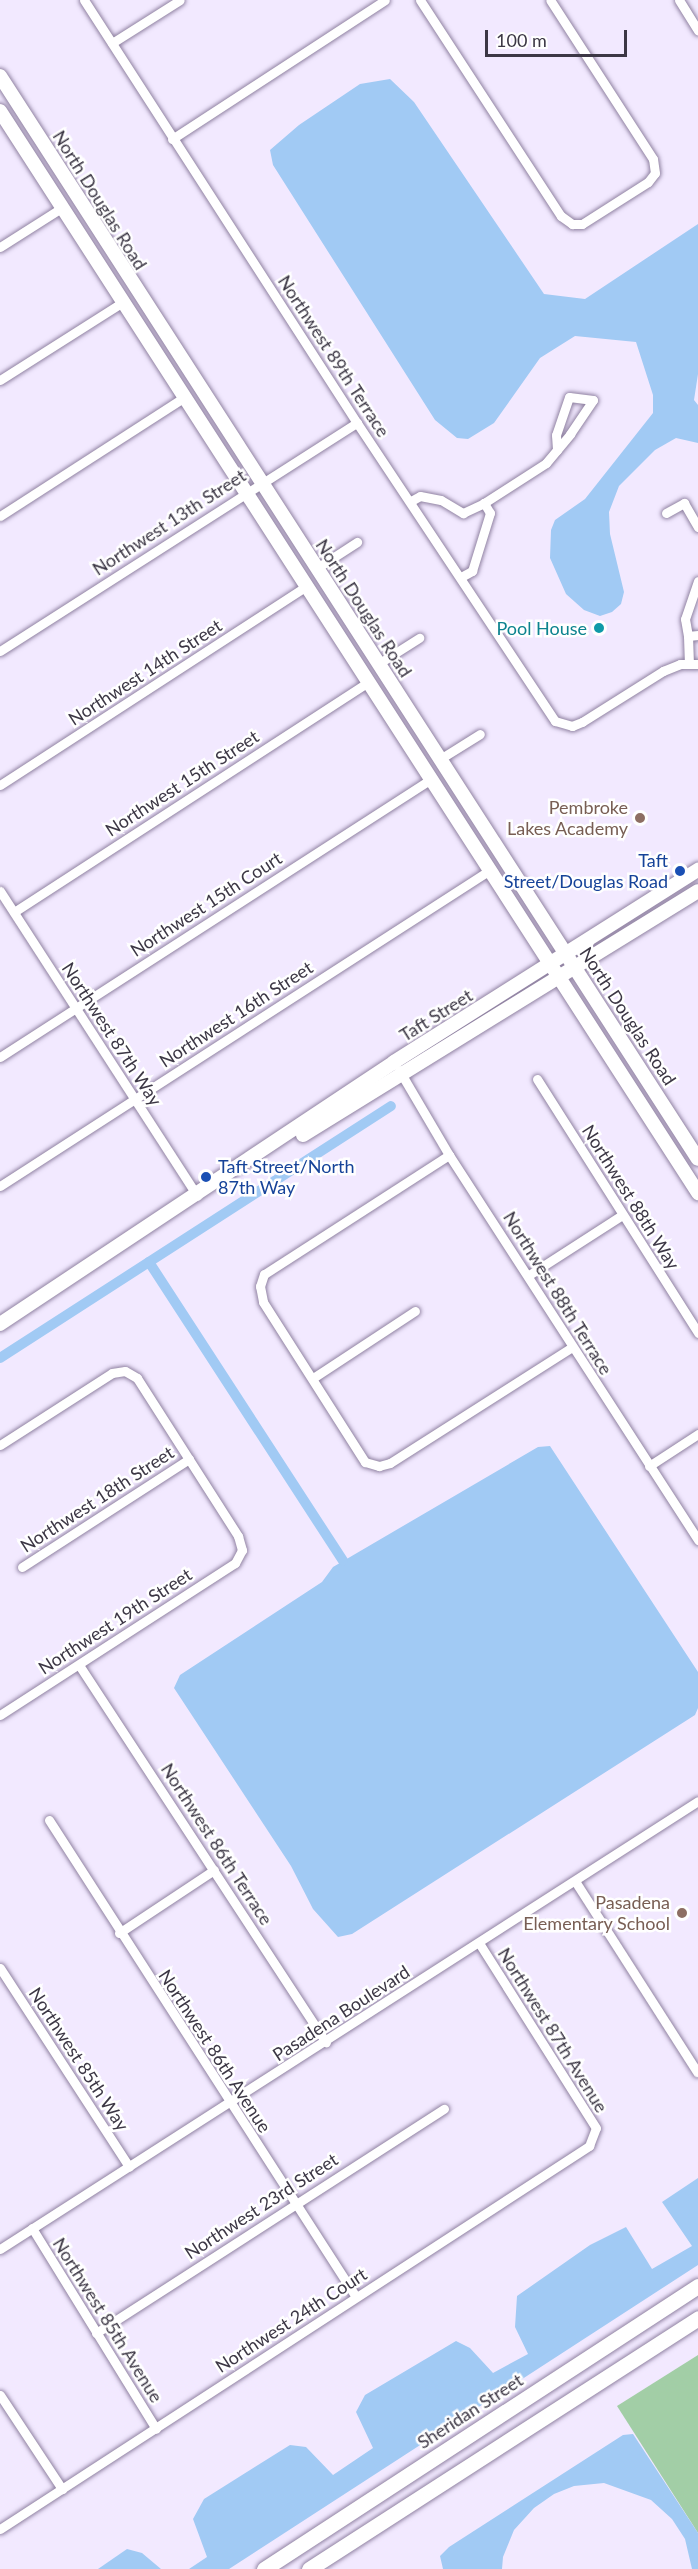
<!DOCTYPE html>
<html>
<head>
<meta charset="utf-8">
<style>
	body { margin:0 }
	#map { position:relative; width:698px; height:2569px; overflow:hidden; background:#f2e9ff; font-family:Lato,sans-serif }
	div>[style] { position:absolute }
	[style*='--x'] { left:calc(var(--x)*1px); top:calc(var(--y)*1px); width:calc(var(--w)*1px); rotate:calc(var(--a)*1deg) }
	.green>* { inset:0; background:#a2cea6 }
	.water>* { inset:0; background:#a1caf4 }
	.canal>* { height:10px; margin:-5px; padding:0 5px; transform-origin:5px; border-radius:5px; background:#a1caf4 }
	.roads { filter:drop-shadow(0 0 2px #9082a2) drop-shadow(0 0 2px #9082a2) }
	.street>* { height:9px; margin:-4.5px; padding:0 4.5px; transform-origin:4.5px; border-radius:4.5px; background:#fff }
	.secondary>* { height:14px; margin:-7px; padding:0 7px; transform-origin:7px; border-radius:7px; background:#fff }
	.primary>* { height:15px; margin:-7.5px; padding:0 7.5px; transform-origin:7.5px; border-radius:7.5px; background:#fff }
	.dots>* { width:16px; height:16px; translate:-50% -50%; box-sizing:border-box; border:3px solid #fff; border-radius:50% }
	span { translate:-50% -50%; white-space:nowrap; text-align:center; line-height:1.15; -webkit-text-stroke:5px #fff; paint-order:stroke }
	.street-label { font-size:18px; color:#3c3745 }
	.culture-label { font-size:18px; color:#0d838f }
	.right { translate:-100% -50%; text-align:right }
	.education-label { font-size:18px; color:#785e54 }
	.transit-label { font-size:18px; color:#164399 }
	.left { translate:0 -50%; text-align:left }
	.scale { position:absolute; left:485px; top:30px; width:142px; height:27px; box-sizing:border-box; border:3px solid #3c3745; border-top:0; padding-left:8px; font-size:18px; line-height:21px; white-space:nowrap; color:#3c3745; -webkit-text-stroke:4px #fff; paint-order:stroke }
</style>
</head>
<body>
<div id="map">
	<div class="green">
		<div style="clip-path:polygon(698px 2355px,698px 2533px,617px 2406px)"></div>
	</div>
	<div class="water">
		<div style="clip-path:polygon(390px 79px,414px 102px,544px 294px,585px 299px,698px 224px,698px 374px,694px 400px,698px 405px,698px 443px,676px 438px,655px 450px,619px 486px,609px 512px,610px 534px,624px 592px,621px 604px,612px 612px,600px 616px,584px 610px,566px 594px,550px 558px,551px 530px,555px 520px,585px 499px,653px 413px,653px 395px,636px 342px,575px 336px,540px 358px,494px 423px,468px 439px,457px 438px,435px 420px,273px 165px,270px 150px,299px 125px,360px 84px)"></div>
		<div style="clip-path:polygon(550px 1446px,698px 1672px,698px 1708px,695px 1715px,352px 1934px,338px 1937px,313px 1909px,291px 1866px,174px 1688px,180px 1675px,322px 1582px,333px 1567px,538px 1447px)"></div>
		<div style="clip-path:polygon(698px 2178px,698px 2265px,229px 2569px,189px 2569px,207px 2557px,193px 2519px,204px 2499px,290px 2445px,306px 2447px,333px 2475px,373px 2448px,356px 2412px,365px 2395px,456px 2341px,470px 2348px,493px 2373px,528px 2354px,515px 2327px,517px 2296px,590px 2245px,626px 2227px,652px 2269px,692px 2246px,662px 2202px)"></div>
		<div style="clip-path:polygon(633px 2434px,698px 2533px,698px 2569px,692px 2569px,685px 2539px,672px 2519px,651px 2500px,604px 2483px,574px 2486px,554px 2494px,534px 2508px,514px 2530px,503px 2557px,502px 2569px,443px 2569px,440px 2556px,449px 2547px,623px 2435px)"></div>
		<div style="clip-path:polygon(127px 2549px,142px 2553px,161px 2569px,98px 2569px)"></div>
	</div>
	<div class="canal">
		<div style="--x:149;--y:1262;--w:356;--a:57"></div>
		<div style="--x:0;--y:1358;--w:465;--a:-32.8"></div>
	</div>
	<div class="roads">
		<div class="street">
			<div style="--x:84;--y:0;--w:503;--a:57.16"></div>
			<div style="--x:357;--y:423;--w:358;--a:56.4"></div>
			<div style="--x:555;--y:721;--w:18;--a:16"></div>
			<div style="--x:572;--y:726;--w:11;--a:-22"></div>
			<div style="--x:582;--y:722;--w:96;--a:-32.2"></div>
			<div style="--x:663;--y:671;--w:18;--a:-22"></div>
			<div style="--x:680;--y:664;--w:18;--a:0"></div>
			<div style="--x:420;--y:0;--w:258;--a:56.9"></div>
			<div style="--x:561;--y:216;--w:14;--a:36"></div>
			<div style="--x:572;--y:224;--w:10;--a:0"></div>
			<div style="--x:582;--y:224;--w:78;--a:-32.5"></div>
			<div style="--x:648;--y:182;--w:11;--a:-52"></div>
			<div style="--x:655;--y:173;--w:14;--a:-98"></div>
			<div style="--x:653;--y:159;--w:189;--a:-122.9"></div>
			<div style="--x:679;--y:0;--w:36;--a:58"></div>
			<div style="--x:112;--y:43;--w:80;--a:-32.3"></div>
			<div style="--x:172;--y:139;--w:254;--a:-33.1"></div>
			<div style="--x:0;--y:247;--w:75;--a:-32.4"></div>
			<div style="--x:0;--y:380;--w:146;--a:-32.4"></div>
			<div style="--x:411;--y:501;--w:10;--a:-29"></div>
			<div style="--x:420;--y:496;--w:21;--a:11"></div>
			<div style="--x:441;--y:500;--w:26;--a:31"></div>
			<div style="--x:463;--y:513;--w:23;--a:-25"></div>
			<div style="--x:484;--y:503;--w:74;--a:-32.8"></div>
			<div style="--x:546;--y:463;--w:38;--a:-50"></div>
			<div style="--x:570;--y:434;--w:41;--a:-55.9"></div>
			<div style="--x:593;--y:400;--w:24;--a:-173"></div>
			<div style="--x:569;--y:397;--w:40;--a:108.9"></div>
			<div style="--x:556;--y:435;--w:15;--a:86"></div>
			<div style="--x:666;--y:513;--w:21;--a:-29"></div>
			<div style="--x:684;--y:503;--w:28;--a:60"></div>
			<div style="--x:0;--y:516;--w:220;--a:-32.8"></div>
			<div style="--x:317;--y:568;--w:48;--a:-33"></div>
			<div style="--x:461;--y:577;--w:13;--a:-29"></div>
			<div style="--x:472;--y:571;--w:61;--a:-72.8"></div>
			<div style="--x:490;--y:513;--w:12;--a:-121"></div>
			<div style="--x:698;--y:581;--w:40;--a:108.9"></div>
			<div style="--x:685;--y:619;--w:17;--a:80"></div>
			<div style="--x:688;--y:636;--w:10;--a:-6"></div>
			<div style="--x:688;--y:636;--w:27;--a:88"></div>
			<div style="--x:0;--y:651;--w:424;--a:-32.6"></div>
			<div style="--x:378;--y:664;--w:49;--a:-32.4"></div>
			<div style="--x:440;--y:759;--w:47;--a:-32"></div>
			<div style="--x:0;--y:785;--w:366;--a:-33"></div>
			<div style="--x:0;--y:891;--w:363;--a:57.1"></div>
			<div style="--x:14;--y:912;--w:422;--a:-33"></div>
			<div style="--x:0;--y:1057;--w:513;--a:-32.82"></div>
			<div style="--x:399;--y:1070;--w:99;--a:59.5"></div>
			<div style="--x:449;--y:1155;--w:459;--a:57.1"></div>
			<div style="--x:537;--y:1079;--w:301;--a:57.6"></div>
			<div style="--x:449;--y:1155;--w:220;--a:147.2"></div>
			<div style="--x:264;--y:1274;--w:13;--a:108"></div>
			<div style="--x:260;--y:1286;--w:16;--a:79"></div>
			<div style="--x:263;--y:1302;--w:190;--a:57.5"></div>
			<div style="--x:365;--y:1462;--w:15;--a:16"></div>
			<div style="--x:379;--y:1466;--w:11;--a:-15"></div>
			<div style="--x:390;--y:1463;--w:216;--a:-32.5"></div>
			<div style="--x:0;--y:1186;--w:583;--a:-32.82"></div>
			<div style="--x:529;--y:1275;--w:111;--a:-32.8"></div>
			<div style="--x:313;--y:1378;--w:122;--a:-33.3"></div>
			<div style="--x:0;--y:1445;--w:133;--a:-32.7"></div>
			<div style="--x:112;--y:1373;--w:13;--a:-9"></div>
			<div style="--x:125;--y:1371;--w:14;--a:30"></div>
			<div style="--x:137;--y:1378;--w:188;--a:57.4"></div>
			<div style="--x:238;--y:1536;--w:15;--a:74"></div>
			<div style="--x:242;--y:1550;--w:15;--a:118"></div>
			<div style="--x:235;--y:1563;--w:280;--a:147.1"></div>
			<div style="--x:649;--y:1466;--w:59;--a:-33.1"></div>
			<div style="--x:22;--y:1567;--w:199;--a:-32.9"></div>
			<div style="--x:79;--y:1665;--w:451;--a:56.8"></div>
			<div style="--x:49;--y:1820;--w:567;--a:57.23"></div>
			<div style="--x:575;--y:1881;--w:227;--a:57.4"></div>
			<div style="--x:119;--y:1933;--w:114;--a:-33.6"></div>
			<div style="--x:0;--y:1968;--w:237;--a:57"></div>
			<div style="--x:32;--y:2228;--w:236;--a:58.3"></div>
			<div style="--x:0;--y:2249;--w:829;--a:-32.69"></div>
			<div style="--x:96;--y:2333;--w:414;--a:-32.8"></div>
			<div style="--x:0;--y:2395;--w:113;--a:56.6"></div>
			<div style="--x:0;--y:2529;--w:703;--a:-33.03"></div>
			<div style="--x:589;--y:2146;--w:19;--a:-69"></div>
			<div style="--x:596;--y:2128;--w:219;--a:-122.3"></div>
		</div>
		<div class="secondary">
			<div style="--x:0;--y:76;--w:1288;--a:57.2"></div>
			<div style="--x:0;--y:111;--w:1288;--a:57.17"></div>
			<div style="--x:303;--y:1135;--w:464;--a:-31.7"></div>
			<div style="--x:0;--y:1324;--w:473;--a:-33.6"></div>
			<div style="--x:394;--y:1062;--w:360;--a:-32.3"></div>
		</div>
		<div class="primary">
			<div style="--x:264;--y:2569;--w:518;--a:-33.11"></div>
			<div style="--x:309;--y:2569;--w:463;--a:-32.8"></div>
		</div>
	</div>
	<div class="dots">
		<div style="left:599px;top:628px;background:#0f9aa8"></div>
		<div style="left:640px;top:818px;background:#8d6e63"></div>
		<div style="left:680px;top:871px;background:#1a4fb4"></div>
		<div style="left:206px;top:1177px;background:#1a4fb4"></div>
		<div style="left:682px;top:1913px;background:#8d6e63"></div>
	</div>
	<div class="street-label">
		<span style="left:100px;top:200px;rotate:58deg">North Douglas Road</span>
		<span style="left:334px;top:356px;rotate:57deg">Northwest 89th Terrace</span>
		<span style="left:169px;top:522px;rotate:-33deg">Northwest 13th Street</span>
		<span style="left:364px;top:608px;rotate:57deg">North Douglas Road</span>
		<span style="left:145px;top:672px;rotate:-33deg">Northwest 14th Street</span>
		<span style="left:182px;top:783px;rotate:-33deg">Northwest 15th Street</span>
		<span style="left:206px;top:904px;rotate:-33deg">Northwest 15th Court</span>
		<span style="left:236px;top:1014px;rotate:-33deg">Northwest 16th Street</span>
		<span style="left:436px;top:1015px;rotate:-32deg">Taft Street</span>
		<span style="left:628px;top:1016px;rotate:57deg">North Douglas Road</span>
		<span style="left:112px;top:1034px;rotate:57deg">Northwest 87th Way</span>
		<span style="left:631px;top:1197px;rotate:58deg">Northwest 88th Way</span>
		<span style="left:558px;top:1293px;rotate:58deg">Northwest 88th Terrace</span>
		<span style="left:97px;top:1499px;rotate:-33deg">Northwest 18th Street</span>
		<span style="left:115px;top:1621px;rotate:-33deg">Northwest 19th Street</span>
		<span style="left:217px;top:1844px;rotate:57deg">Northwest 86th Terrace</span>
		<span style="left:341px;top:2013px;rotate:-33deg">Pasadena Boulevard</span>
		<span style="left:553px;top:2030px;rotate:58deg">Northwest 87th Avenue</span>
		<span style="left:215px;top:2051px;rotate:57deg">Northwest 86th Avenue</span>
		<span style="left:79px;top:2059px;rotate:57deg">Northwest 85th Way</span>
		<span style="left:261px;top:2206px;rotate:-33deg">Northwest 23rd Street</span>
		<span style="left:108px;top:2320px;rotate:58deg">Northwest 85th Avenue</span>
		<span style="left:291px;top:2320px;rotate:-33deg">Northwest 24th Court</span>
		<span style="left:470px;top:2411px;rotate:-33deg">Sheridan Street</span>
	</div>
	<div class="culture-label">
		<span class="right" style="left:587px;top:628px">Pool House</span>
	</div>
	<div class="education-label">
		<span class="right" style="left:628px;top:818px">Pembroke<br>Lakes Academy</span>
		<span class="right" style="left:670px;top:1913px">Pasadena<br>Elementary School</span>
	</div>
	<div class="transit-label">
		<span class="right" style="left:668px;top:871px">Taft<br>Street/Douglas Road</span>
		<span class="left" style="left:218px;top:1177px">Taft Street/North<br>87th Way</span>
	</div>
	<div class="scale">100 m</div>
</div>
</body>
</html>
